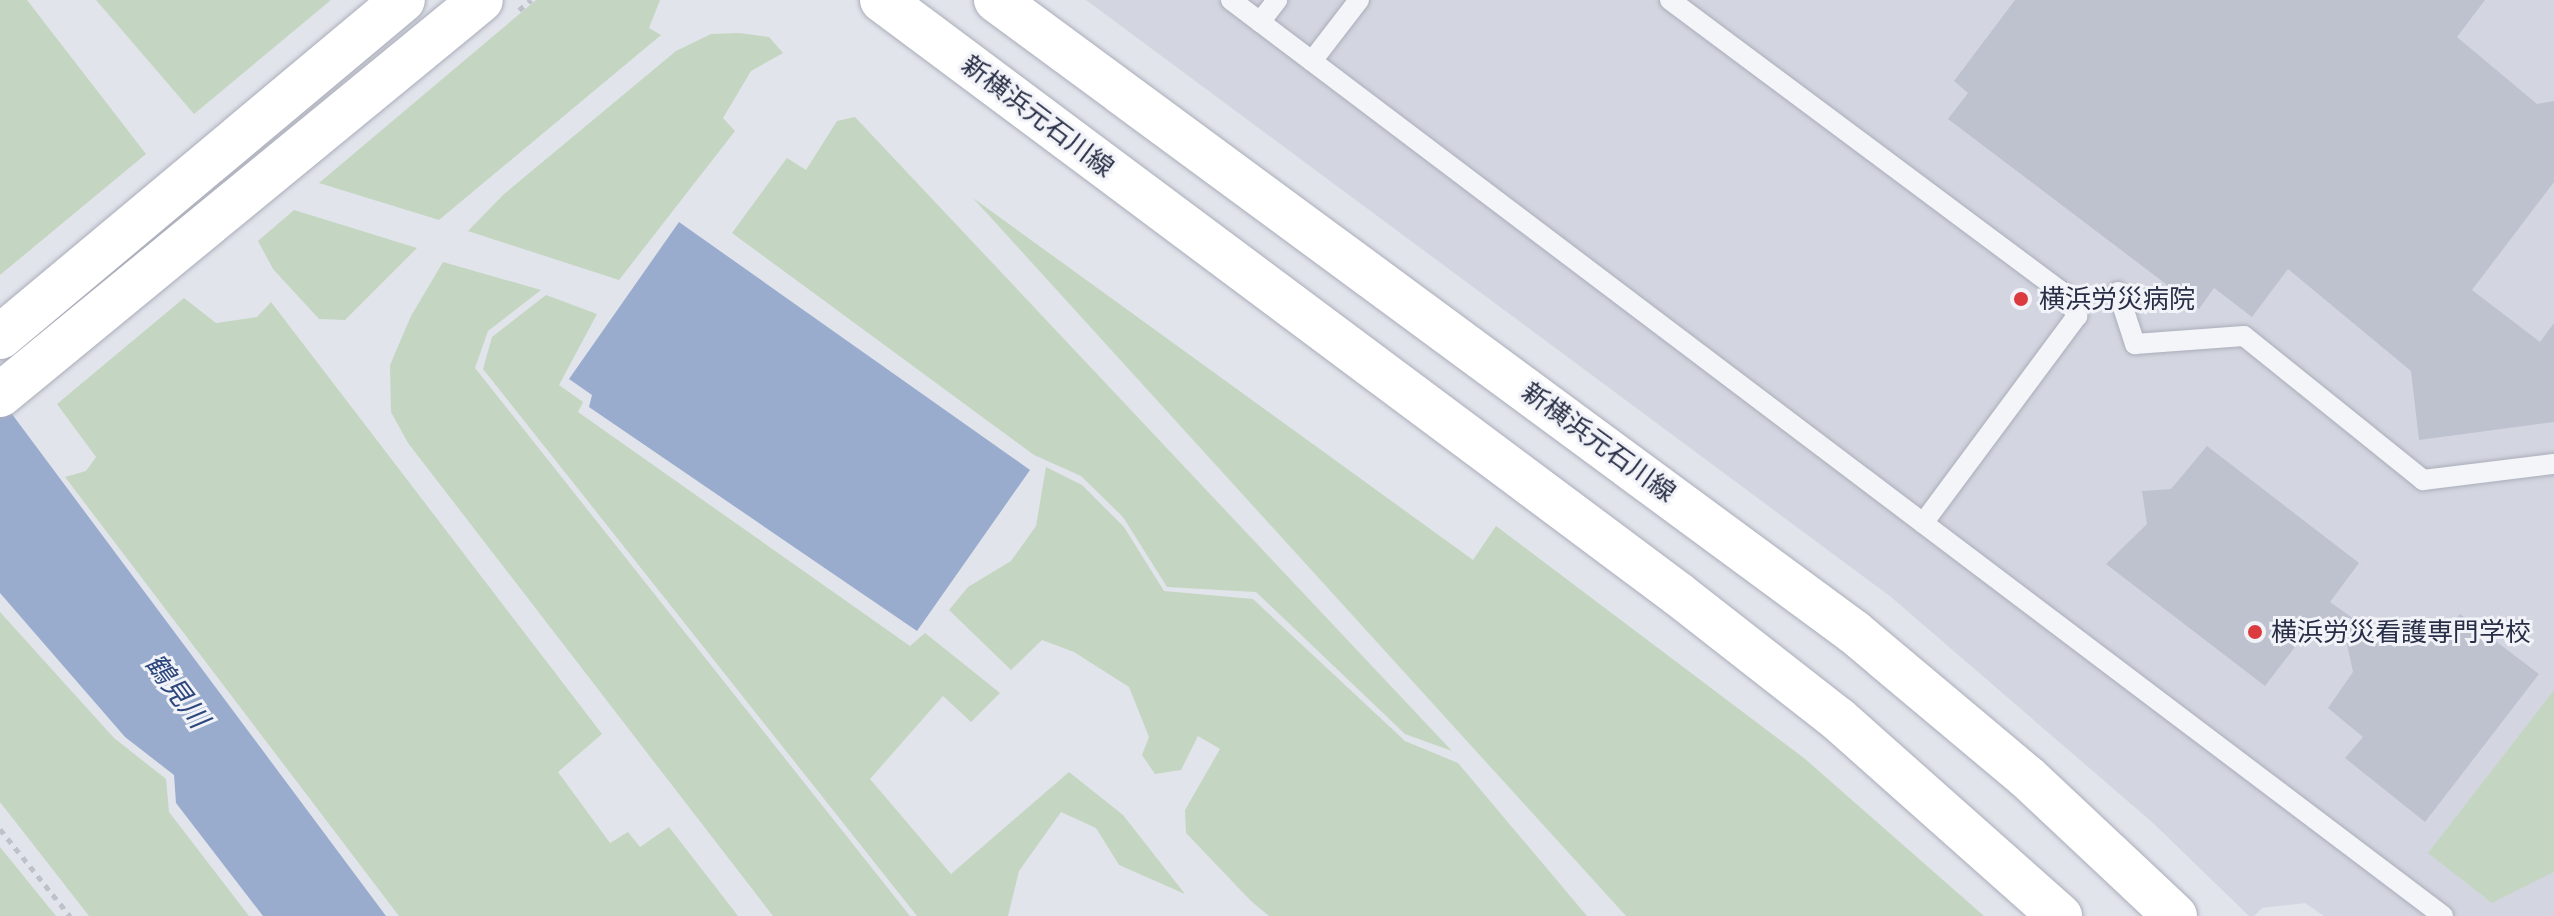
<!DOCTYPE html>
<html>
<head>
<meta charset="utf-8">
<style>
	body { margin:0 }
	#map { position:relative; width:2554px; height:916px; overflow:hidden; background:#e1e4eb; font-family:Lato,"Noto Sans JP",sans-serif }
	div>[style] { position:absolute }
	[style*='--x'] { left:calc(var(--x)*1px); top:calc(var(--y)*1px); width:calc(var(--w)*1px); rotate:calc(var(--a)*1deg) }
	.built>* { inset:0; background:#d3d6e0 }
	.green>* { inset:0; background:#c4d6c1 }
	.water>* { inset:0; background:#99acce }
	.building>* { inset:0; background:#bec2cf }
	.path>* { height:5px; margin-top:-2.5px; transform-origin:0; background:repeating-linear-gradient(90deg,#bfc1ca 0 6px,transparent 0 12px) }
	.roads { filter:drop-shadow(0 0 2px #aaadb9) drop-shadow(0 0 2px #aaadb9) }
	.lane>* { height:20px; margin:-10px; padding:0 10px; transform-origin:10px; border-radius:10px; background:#f4f5f9 }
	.secondary>* { height:44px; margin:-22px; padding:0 22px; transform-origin:22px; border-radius:22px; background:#fff }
	.dots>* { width:22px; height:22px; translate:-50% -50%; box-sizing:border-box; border:4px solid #f1f3f8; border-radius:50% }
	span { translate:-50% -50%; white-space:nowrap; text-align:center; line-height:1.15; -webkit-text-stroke:6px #f1f3f8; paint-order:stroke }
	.street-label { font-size:26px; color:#282e45 }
	.poi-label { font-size:26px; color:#282e45 }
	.left { translate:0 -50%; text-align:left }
	.water-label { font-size:28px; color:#2d477d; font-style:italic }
</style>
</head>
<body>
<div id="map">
	<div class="built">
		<div style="clip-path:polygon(1086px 0,2554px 0,2554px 916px,2324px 916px,2305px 903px,2262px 908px,2254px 916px,2249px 916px,2153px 823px,1891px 597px)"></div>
	</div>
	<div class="green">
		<div style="clip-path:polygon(0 0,27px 0,146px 154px,0 275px)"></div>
		<div style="clip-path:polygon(96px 0,331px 0,194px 114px)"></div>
		<div style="clip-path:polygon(536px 0,660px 0,649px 28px,661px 35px,439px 220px,319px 183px)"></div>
		<div style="clip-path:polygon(739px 33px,769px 37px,783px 53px,751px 71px,723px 118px,735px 131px,619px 280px,468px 231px,503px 195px,676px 51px,711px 34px)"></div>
		<div style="clip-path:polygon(855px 117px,1452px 751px,1405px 734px,1256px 592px,1167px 587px,1123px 517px,1081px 476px,1034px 455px,732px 233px,787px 158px,806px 170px,837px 121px)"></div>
		<div style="clip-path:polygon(973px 198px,1473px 560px,1496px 526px,1804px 758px,1984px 916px,1626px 916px)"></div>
		<div style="clip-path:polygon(294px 210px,417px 248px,345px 320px,319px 319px,273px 269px,258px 241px)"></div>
		<div style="clip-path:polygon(443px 262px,541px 290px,488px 331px,475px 368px,910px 916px,773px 916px,408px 443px,391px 412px,390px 365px,411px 316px)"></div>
		<div style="clip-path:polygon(546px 295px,597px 314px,559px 385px,583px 402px,578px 412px,910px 646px,925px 633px,1000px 693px,971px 722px,943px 696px,870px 779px,951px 874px,1069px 772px,1123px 815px,1185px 894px,1119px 865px,1096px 828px,1061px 812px,1019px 871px,1008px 916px,917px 916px,483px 369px,492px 337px)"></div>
		<div style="clip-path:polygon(184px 298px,216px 323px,257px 317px,271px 302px,602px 734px,558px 772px,610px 843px,628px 832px,640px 847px,669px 827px,738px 916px,399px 916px,65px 477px,86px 471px,96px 457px,57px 404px)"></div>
		<div style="clip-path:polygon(1046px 467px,1082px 485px,1124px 527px,1164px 591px,1253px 599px,1405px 741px,1458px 763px,1587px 916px,1269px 916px,1251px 901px,1186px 833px,1185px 810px,1220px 749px,1198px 736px,1181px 770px,1155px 774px,1142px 755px,1149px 737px,1129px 687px,1074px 652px,1042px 640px,1011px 670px,949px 610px,968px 587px,1011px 561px,1036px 526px)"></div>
		<div style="clip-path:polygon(0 612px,114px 738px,166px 779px,169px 812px,249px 916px,89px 916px,0 802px)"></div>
		<div style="clip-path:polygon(2554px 690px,2554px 872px,2492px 903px,2428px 853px)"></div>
		<div style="clip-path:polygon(0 847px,56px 916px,0 916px)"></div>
	</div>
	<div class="water">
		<div style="clip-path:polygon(679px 222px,1030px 470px,917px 631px,589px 407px,592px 395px,569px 379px)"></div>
		<div style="clip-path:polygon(0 398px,386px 916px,263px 916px,176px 803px,174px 775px,125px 737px,0 593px)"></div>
	</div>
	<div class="building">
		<div style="clip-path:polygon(2015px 0,2485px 0,2457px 37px,2537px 104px,2554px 101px,2554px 182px,2472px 290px,2540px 342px,2554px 323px,2554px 422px,2419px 440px,2411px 371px,2288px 269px,2252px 317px,2214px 288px,2199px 309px,1948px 119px,1968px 93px,1954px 81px)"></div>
		<div style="clip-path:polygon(2207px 446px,2359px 563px,2330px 602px,2395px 648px,2418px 621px,2440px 638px,2460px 614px,2539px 674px,2425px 822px,2345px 758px,2363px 737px,2328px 708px,2353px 672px,2347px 644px,2327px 630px,2305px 634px,2265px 686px,2106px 564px,2147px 524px,2142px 491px,2171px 489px)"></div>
	</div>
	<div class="path">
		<div style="--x:519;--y:10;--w:16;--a:-40"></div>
		<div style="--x:0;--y:829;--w:112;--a:51.2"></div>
	</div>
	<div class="roads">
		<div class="lane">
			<div style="--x:1231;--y:0;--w:1519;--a:37.08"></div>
			<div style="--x:1670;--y:0;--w:492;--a:36.7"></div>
			<div style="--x:2064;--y:294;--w:26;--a:59"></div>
			<div style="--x:2077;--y:316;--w:258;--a:126.6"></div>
			<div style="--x:1260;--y:22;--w:28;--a:-52"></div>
			<div style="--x:1312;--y:61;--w:77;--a:-52.4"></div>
			<div style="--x:2118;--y:292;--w:55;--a:71.9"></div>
			<div style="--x:2135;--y:344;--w:109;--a:-4.2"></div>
			<div style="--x:2244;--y:336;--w:230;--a:38.8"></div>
			<div style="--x:2423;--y:480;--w:132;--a:-7"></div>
		</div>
		<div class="secondary">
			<div style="--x:882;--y:0;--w:993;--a:36.73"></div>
			<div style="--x:1678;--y:594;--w:203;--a:38"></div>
			<div style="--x:1838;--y:719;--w:297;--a:41.6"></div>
			<div style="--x:996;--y:0;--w:1066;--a:36.38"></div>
			<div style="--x:1854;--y:632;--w:226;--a:40"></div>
			<div style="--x:2027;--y:777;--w:203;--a:43.2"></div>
			<div style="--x:0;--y:337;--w:525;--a:-39.9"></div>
			<div style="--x:0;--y:395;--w:622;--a:-39.39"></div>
		</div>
	</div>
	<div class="dots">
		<div style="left:2021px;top:299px;background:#db3b3f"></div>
		<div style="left:2255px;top:632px;background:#db3b3f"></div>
	</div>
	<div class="street-label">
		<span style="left:1038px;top:116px;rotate:37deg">新横浜元石川線</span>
		<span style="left:1599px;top:442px;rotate:36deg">新横浜元石川線</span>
	</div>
	<div class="poi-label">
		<span class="left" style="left:2039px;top:299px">横浜労災病院</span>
		<span class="left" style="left:2271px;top:632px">横浜労災看護専門学校</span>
	</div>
	<div class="water-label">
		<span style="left:178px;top:690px;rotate:53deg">鶴見川</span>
	</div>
</div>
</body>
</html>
